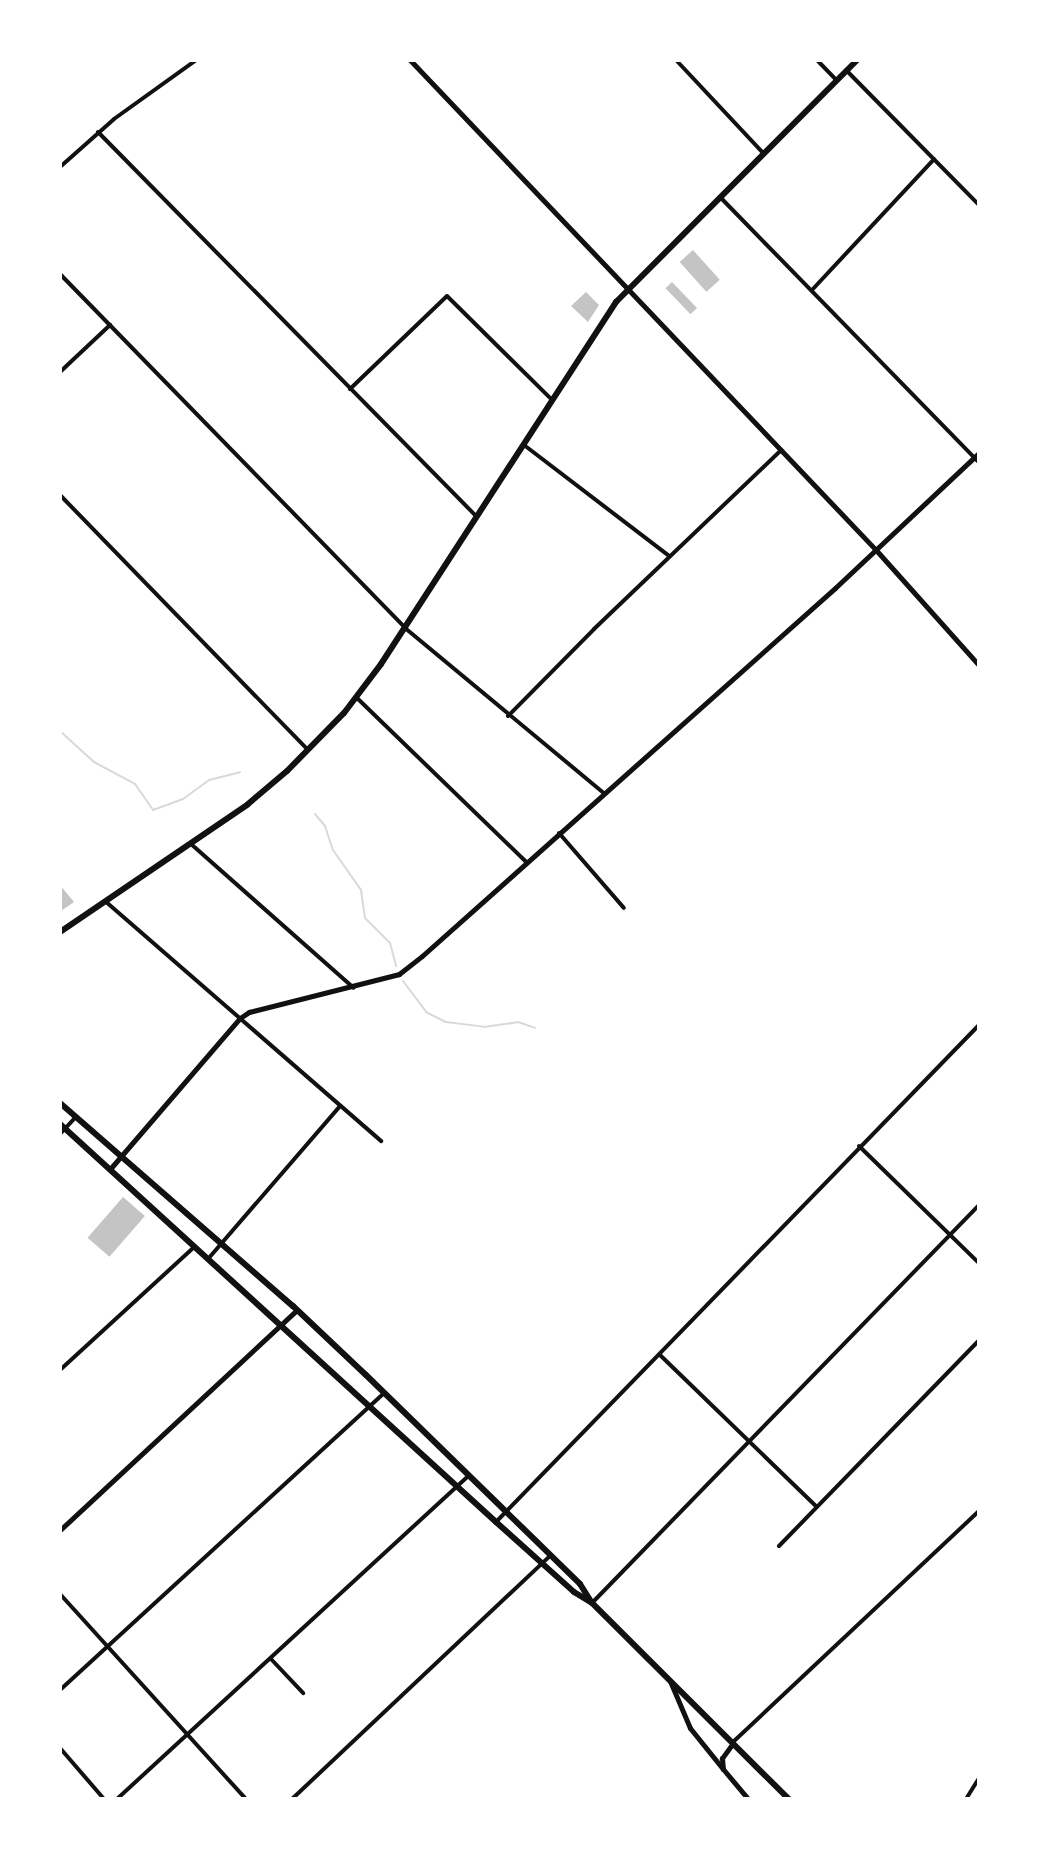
<!DOCTYPE html>
<html>
<head>
<meta charset="utf-8">
<style>
	body { margin:0 }
	#map { position:relative; width:1039px; height:1859px; overflow:hidden; background:#fff; font-family:"Archivo Narrow",sans-serif }
	div>[style] { position:absolute }
	[style*='--x'] { left:calc(var(--x)*1px); top:calc(var(--y)*1px); width:calc(var(--w)*1px); rotate:calc(var(--a)*1deg) }
	.stream>* { height:2px; margin:-1px; padding:0 1px; transform-origin:1px; border-radius:1px; background:#d9d9d9 }
	.building>* { inset:0; background:#c4c4c4; transform-origin:0 0 }
	.minor>* { height:4px; margin:-2px; padding:0 2px; transform-origin:2px; border-radius:2px; background:#111 }
	.tertiary>* { height:5px; margin:-2.5px; padding:0 2.5px; transform-origin:2.5px; border-radius:2.5px; background:#111 }
	.secondary>* { height:5px; margin:-2.5px; padding:0 2.5px; transform-origin:2.5px; border-radius:2.5px; background:#111 }
	.primary>* { height:6px; margin:-3px; padding:0 3px; transform-origin:3px; border-radius:3px; background:#111 }
	span { translate:-50% -50%; white-space:nowrap; text-align:center; line-height:1.15; -webkit-text-stroke:8px #fff; paint-order:stroke }
	.frame { position:absolute; inset:0; border:62px solid #fff; pointer-events:none }
</style>
</head>
<body>
<div id="map">
	<div class="stream">
		<div style="--x:60;--y:731;--w:46;--a:42.4"></div>
		<div style="--x:94;--y:762;--w:47;--a:28.2"></div>
		<div style="--x:135;--y:784;--w:32;--a:55"></div>
		<div style="--x:153;--y:810;--w:32;--a:-20"></div>
		<div style="--x:183;--y:799;--w:32;--a:-36"></div>
		<div style="--x:209;--y:780;--w:32;--a:-14"></div>
		<div style="--x:315;--y:814;--w:16;--a:50"></div>
		<div style="--x:325;--y:826;--w:25;--a:72"></div>
		<div style="--x:333;--y:850;--w:49;--a:55"></div>
		<div style="--x:361;--y:890;--w:28;--a:82"></div>
		<div style="--x:365;--y:918;--w:35;--a:45"></div>
		<div style="--x:390;--y:943;--w:24;--a:75"></div>
		<div style="--x:403;--y:981;--w:39;--a:53"></div>
		<div style="--x:426;--y:1012;--w:22;--a:27"></div>
		<div style="--x:446;--y:1022;--w:38;--a:7"></div>
		<div style="--x:484;--y:1027;--w:34;--a:-8"></div>
		<div style="--x:518;--y:1022;--w:18;--a:19"></div>
	</div>
	<div class="building">
		<div style="left:693px;top:250px;width:40px;height:18px;rotate:48deg"></div>
		<div style="left:672px;top:282px;width:36px;height:9px;rotate:46deg"></div>
		<div style="clip-path:polygon(586px 292px,599px 305px,588px 322px,571px 306px)"></div>
		<div style="clip-path:polygon(60px 885px,74px 902px,61px 911px,60px 908px)"></div>
		<div style="left:123px;top:1197px;width:29px;height:54px;rotate:41deg"></div>
	</div>
	<div class="minor">
		<div style="--x:676;--y:60;--w:127;--a:46.9"></div>
		<div style="--x:817;--y:60;--w:28;--a:46"></div>
		<div style="--x:846;--y:70;--w:190;--a:45.4"></div>
		<div style="--x:98;--y:132;--w:539;--a:45.45"></div>
		<div style="--x:60;--y:167;--w:72;--a:-41.6"></div>
		<div style="--x:114;--y:119;--w:101;--a:-35.7"></div>
		<div style="--x:721;--y:198;--w:369;--a:45.7"></div>
		<div style="--x:60;--y:274;--w:494;--a:45.7"></div>
		<div style="--x:405;--y:628;--w:259;--a:39.7"></div>
		<div style="--x:812;--y:290;--w:179;--a:-47"></div>
		<div style="--x:60;--y:372;--w:69;--a:-43.2"></div>
		<div style="--x:350;--y:389;--w:134;--a:-43.8"></div>
		<div style="--x:447;--y:296;--w:146;--a:44.7"></div>
		<div style="--x:524;--y:445;--w:183;--a:37.4"></div>
		<div style="--x:60;--y:495;--w:356;--a:45.8"></div>
		<div style="--x:357;--y:698;--w:235;--a:44.1"></div>
		<div style="--x:508;--y:716;--w:122;--a:-45.3"></div>
		<div style="--x:594;--y:629;--w:259;--a:-43.7"></div>
		<div style="--x:559;--y:833;--w:99;--a:49.1"></div>
		<div style="--x:191;--y:844;--w:217;--a:41.5"></div>
		<div style="--x:105;--y:901;--w:366;--a:41"></div>
		<div style="--x:60;--y:1134;--w:23;--a:-47"></div>
		<div style="--x:859;--y:1146;--w:168;--a:44.3"></div>
		<div style="--x:208;--y:1259;--w:202;--a:-49.2"></div>
		<div style="--x:660;--y:1355;--w:217;--a:44.1"></div>
		<div style="--x:60;--y:1370;--w:182;--a:-42.5"></div>
		<div style="--x:496;--y:1522;--w:693;--a:-45.82"></div>
		<div style="--x:779;--y:1546;--w:287;--a:-45.8"></div>
		<div style="--x:60;--y:1594;--w:277;--a:47.8"></div>
		<div style="--x:592;--y:1603;--w:555;--a:-45.8"></div>
		<div style="--x:271;--y:1659;--w:47;--a:46.7"></div>
		<div style="--x:60;--y:1690;--w:440;--a:-42.5"></div>
		<div style="--x:733;--y:1742;--w:337;--a:-43.2"></div>
		<div style="--x:60;--y:1748;--w:67;--a:49.2"></div>
		<div style="--x:117;--y:1799;--w:478;--a:-42.6"></div>
		<div style="--x:292;--y:1799;--w:356;--a:-43.3"></div>
		<div style="--x:966;--y:1799;--w:25;--a:-58"></div>
	</div>
	<div class="tertiary">
		<div style="--x:110;--y:1169;--w:199;--a:-49.3"></div>
		<div style="--x:240;--y:1018;--w:11;--a:-34"></div>
		<div style="--x:249;--y:1012;--w:155;--a:-14.2"></div>
		<div style="--x:399;--y:974;--w:29;--a:-38"></div>
		<div style="--x:422;--y:956;--w:553;--a:-41.7"></div>
		<div style="--x:835;--y:588;--w:197;--a:-43.2"></div>
		<div style="--x:60;--y:1530;--w:323;--a:-42.9"></div>
		<div style="--x:670;--y:1681;--w:51;--a:66.9"></div>
		<div style="--x:690;--y:1728;--w:53;--a:51.2"></div>
		<div style="--x:733;--y:1743;--w:19;--a:126"></div>
		<div style="--x:722;--y:1758;--w:11;--a:85"></div>
		<div style="--x:723;--y:1769;--w:39;--a:50"></div>
	</div>
	<div class="secondary">
		<div style="--x:410;--y:60;--w:676;--a:46.44"></div>
		<div style="--x:876;--y:550;--w:154;--a:48.2"></div>
	</div>
	<div class="primary">
		<div style="--x:60;--y:932;--w:227;--a:-34.2"></div>
		<div style="--x:248;--y:804;--w:51;--a:-40.2"></div>
		<div style="--x:287;--y:771;--w:81;--a:-45.5"></div>
		<div style="--x:344;--y:713;--w:61;--a:-52.9"></div>
		<div style="--x:381;--y:664;--w:432;--a:-57"></div>
		<div style="--x:616;--y:302;--w:342;--a:-45.1"></div>
		<div style="--x:60;--y:1103;--w:309;--a:41.1"></div>
		<div style="--x:293;--y:1306;--w:100;--a:43.4"></div>
		<div style="--x:366;--y:1375;--w:299;--a:44.3"></div>
		<div style="--x:580;--y:1584;--w:22;--a:58"></div>
		<div style="--x:592;--y:1603;--w:278;--a:44.9"></div>
		<div style="--x:60;--y:1124;--w:590;--a:42.39"></div>
		<div style="--x:496;--y:1522;--w:105;--a:41.9"></div>
		<div style="--x:574;--y:1592;--w:21;--a:31"></div>
	</div>
	<div class="frame"></div>
</div>
</body>
</html>
